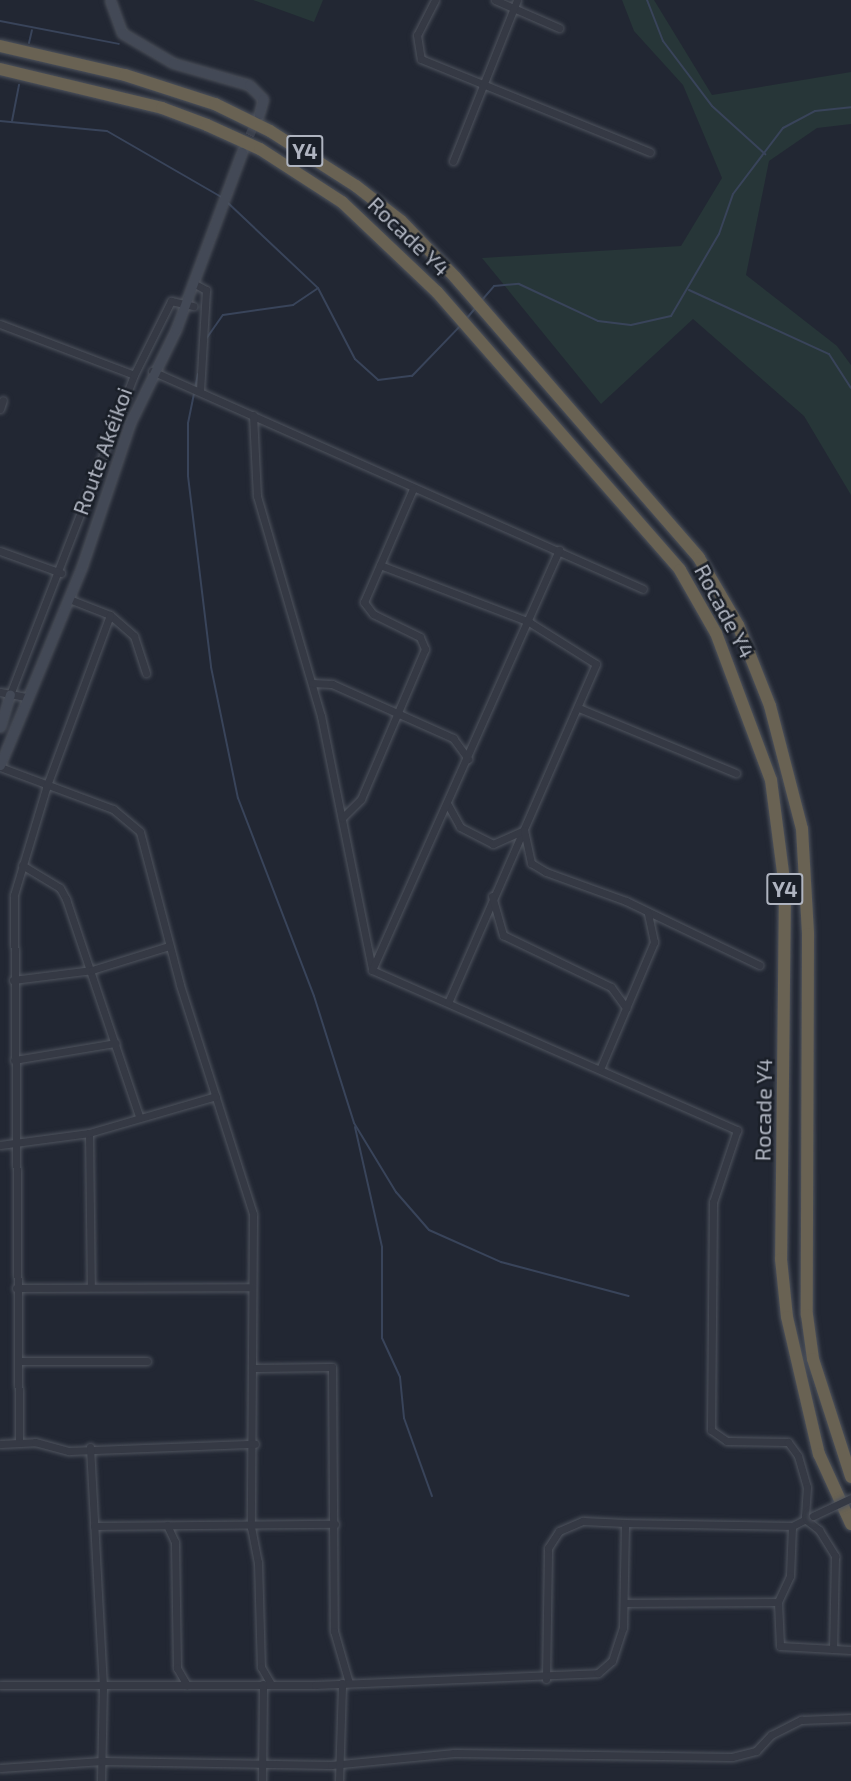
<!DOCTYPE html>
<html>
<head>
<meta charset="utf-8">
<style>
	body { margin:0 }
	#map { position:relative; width:851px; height:1781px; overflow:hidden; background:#222733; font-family:"Exo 2",sans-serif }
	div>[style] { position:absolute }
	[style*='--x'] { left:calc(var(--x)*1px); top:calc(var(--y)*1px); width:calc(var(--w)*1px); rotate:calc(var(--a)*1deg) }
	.green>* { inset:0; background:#273638 }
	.stream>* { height:2px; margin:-1px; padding:0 1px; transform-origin:1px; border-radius:1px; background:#39445a }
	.secondary-tunnel>* { height:9px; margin-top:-4.5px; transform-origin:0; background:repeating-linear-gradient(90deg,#373c48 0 9px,transparent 0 13.5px) }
	.roads { filter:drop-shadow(0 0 2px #4f545e) drop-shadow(0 0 2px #4f545e) }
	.street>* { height:7px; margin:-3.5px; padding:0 3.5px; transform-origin:3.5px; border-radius:3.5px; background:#353944 }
	.secondary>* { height:9px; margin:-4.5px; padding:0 4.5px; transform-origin:4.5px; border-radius:4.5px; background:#434956 }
	.highway>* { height:12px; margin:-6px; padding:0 6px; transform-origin:6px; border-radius:6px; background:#696253 }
	.bridges { filter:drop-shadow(0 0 2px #4f545e) drop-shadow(0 0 2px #4f545e) }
	.street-bridge>* { height:7px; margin:-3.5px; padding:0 3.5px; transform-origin:3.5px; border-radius:3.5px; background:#353944 }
	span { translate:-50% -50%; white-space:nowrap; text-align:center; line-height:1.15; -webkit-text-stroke:5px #1a1f28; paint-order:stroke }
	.shield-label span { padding:2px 4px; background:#1a1f28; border:2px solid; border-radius:4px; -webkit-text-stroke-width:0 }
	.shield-label { font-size:21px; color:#afb4c0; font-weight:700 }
	.street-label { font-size:22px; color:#afb4c0 }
</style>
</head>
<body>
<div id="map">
	<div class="green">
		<div style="clip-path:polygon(253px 0,323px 0,314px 22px)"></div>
		<div style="clip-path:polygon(622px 0,654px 0,712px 95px,851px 72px,851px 124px,817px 128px,769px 161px,746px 275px,837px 346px,851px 365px,851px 495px,804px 416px,693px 319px,601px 404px,482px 258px,681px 246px,722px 178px,683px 85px,634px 31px)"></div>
	</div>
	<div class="stream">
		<div style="--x:647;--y:0;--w:44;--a:68.7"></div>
		<div style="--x:663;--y:41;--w:81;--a:53"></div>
		<div style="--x:712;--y:106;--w:72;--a:42.2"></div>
		<div style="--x:0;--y:21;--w:121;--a:10.9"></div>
		<div style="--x:29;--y:43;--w:13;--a:-77"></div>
		<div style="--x:0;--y:121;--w:107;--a:5.3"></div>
		<div style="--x:107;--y:131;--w:134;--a:30"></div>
		<div style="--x:12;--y:121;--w:37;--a:-79"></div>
		<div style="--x:227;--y:202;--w:125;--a:43.4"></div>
		<div style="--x:318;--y:288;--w:80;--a:62.5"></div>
		<div style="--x:355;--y:359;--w:31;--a:42"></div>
		<div style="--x:378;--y:380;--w:34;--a:-7"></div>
		<div style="--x:412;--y:376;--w:71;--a:-46.1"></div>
		<div style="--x:689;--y:290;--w:154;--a:24.6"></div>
		<div style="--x:829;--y:354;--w:40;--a:57.1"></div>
		<div style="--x:482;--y:300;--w:18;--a:-49"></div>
		<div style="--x:494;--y:286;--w:25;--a:-5"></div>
		<div style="--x:519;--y:284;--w:87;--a:25.1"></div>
		<div style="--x:598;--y:321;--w:33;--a:7"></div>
		<div style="--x:631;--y:325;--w:41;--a:-12.7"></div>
		<div style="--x:671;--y:316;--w:95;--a:-59.7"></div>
		<div style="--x:719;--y:234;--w:42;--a:-70.7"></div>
		<div style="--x:733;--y:194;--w:83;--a:-52.9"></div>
		<div style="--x:783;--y:128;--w:36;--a:-28"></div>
		<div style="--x:815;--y:111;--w:36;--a:-6"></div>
		<div style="--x:467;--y:318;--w:16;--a:-50"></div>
		<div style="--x:206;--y:339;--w:29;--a:-55"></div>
		<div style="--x:223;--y:315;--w:71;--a:-8.1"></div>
		<div style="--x:293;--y:305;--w:30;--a:-34"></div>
		<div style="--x:198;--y:374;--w:50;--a:101.5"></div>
		<div style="--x:188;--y:423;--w:53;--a:90"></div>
		<div style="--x:188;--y:476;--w:192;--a:83.1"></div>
		<div style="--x:211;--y:667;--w:134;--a:78.4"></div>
		<div style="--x:238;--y:798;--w:212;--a:69"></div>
		<div style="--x:314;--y:996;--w:133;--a:72.5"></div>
		<div style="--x:354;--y:1123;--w:81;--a:58.7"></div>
		<div style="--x:396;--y:1192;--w:50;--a:49"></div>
		<div style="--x:429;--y:1230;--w:79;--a:24"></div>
		<div style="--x:501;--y:1262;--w:132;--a:14.9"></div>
		<div style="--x:355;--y:1127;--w:123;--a:77.3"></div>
		<div style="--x:382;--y:1247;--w:91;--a:90"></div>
		<div style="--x:382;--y:1338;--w:43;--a:65.2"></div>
		<div style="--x:400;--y:1377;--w:41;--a:84.4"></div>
		<div style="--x:404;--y:1418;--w:83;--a:70.3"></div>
	</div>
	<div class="secondary-tunnel">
		<div style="--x:244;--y:147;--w:31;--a:-65"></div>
	</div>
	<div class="roads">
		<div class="street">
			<div style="--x:435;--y:0;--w:39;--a:117"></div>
			<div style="--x:417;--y:35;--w:24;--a:81"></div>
			<div style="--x:421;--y:59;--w:247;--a:22.1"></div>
			<div style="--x:495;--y:0;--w:70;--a:23.6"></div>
			<div style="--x:453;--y:161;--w:173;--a:-68.3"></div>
			<div style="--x:193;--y:283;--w:15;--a:28"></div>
			<div style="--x:206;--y:290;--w:101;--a:93.4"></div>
			<div style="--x:0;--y:324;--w:143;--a:20.8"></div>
			<div style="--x:134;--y:375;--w:343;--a:111.2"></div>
			<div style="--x:152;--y:371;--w:537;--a:23.94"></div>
			<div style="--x:134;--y:375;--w:83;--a:-63.4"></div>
			<div style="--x:171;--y:301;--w:23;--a:13"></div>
			<div style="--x:0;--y:409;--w:9;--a:-72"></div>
			<div style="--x:253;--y:415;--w:81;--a:87.2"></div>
			<div style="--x:257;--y:496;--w:229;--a:73.8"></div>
			<div style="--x:321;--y:716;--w:259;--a:78.6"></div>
			<div style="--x:372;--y:970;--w:399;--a:23.7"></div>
			<div style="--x:737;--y:1130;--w:76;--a:108.4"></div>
			<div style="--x:713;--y:1202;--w:228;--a:90.5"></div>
			<div style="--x:711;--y:1430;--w:19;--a:35"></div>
			<div style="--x:727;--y:1441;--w:61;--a:0.9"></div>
			<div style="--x:788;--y:1442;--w:17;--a:54"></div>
			<div style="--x:798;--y:1456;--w:32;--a:74"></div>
			<div style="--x:807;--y:1487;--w:32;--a:94"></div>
			<div style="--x:805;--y:1519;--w:18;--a:38"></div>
			<div style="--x:819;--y:1530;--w:31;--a:58"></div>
			<div style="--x:835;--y:1556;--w:93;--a:91.2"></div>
			<div style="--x:0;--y:551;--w:65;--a:19.8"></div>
			<div style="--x:380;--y:565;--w:160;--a:20.9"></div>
			<div style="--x:529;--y:622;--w:79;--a:32.1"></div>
			<div style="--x:596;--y:664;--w:369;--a:113.6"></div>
			<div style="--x:69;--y:599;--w:44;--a:21.3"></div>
			<div style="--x:110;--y:615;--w:32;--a:41"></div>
			<div style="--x:134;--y:636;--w:39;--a:72"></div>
			<div style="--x:312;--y:683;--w:20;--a:3"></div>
			<div style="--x:332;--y:684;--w:133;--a:24.1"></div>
			<div style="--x:453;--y:738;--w:26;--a:54"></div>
			<div style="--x:0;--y:692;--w:26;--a:11"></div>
			<div style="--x:579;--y:708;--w:170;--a:22.5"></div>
			<div style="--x:0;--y:767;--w:121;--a:20.4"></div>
			<div style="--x:113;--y:809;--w:35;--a:40"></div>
			<div style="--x:140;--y:832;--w:158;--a:75.3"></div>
			<div style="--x:180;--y:985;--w:240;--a:72.3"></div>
			<div style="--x:253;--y:1214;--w:313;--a:90.4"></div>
			<div style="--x:251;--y:1527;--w:36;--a:79"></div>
			<div style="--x:258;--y:1562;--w:105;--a:88.4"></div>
			<div style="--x:261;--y:1667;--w:20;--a:60"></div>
			<div style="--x:448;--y:805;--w:25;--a:61"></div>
			<div style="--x:460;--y:827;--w:37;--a:27"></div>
			<div style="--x:493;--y:844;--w:34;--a:-24"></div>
			<div style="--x:524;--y:830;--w:34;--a:78"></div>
			<div style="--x:531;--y:863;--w:17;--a:31"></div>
			<div style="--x:546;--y:872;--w:85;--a:19.9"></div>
			<div style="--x:626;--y:901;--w:148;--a:25.7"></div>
			<div style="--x:342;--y:818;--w:27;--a:-45"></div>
			<div style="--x:361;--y:799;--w:163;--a:-66.9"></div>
			<div style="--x:425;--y:649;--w:13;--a:-113"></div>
			<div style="--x:420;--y:637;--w:52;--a:-153.9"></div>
			<div style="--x:373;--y:614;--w:15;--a:-127"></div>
			<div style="--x:364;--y:602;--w:123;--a:-66.6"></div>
			<div style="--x:22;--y:865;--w:44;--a:31.2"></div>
			<div style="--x:60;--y:888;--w:13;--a:61"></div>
			<div style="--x:66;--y:899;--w:229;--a:71.4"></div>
			<div style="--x:492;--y:896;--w:41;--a:74.2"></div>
			<div style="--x:503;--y:935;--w:120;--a:25.7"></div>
			<div style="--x:611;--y:987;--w:26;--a:54"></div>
			<div style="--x:372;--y:970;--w:460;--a:-66"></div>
			<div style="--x:13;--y:980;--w:80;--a:-7.2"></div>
			<div style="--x:92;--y:970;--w:81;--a:-17.3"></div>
			<div style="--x:14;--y:1060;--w:103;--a:-9.5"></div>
			<div style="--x:601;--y:1067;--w:136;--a:-67"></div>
			<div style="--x:654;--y:942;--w:29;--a:-102"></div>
			<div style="--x:89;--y:1133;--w:154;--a:89.3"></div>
			<div style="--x:0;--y:1145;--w:90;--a:-7.7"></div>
			<div style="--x:89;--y:1133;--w:132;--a:-16.2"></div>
			<div style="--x:16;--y:1288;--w:236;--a:-0.2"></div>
			<div style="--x:18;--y:1361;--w:129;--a:0"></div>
			<div style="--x:256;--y:1368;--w:76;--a:-0.8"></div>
			<div style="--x:332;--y:1367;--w:264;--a:89.6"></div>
			<div style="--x:334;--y:1631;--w:54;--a:73.9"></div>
			<div style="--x:19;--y:1442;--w:547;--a:-90.52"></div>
			<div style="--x:14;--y:895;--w:112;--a:-73.3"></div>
			<div style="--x:46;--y:788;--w:184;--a:-69.7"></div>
			<div style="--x:0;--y:1444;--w:35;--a:-3"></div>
			<div style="--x:35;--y:1442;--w:35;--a:15"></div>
			<div style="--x:69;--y:1451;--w:186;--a:-2.2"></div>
			<div style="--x:90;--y:1447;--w:239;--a:86.9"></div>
			<div style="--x:103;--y:1686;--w:95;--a:91.2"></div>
			<div style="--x:808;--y:1518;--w:18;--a:153"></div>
			<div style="--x:792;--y:1526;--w:50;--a:92.3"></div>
			<div style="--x:790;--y:1576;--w:29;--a:115"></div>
			<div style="--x:778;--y:1602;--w:44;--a:87.4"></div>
			<div style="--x:780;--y:1646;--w:71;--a:3.2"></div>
			<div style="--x:167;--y:1525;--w:19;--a:65"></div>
			<div style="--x:175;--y:1542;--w:126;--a:89.1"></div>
			<div style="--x:177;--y:1668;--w:20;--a:60"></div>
			<div style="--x:94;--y:1526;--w:241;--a:-0.5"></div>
			<div style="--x:624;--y:1603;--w:154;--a:-0.4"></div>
			<div style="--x:546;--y:1679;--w:131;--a:-89.1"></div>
			<div style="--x:548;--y:1548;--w:20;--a:-57"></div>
			<div style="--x:559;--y:1531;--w:26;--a:-23"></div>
			<div style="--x:583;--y:1521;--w:42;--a:2.7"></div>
			<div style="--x:0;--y:1685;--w:315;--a:0"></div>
			<div style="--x:315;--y:1685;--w:283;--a:-2.4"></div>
			<div style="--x:598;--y:1673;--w:18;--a:-41"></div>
			<div style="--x:612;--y:1661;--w:35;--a:-72"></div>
			<div style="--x:623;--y:1628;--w:105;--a:-88.9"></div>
			<div style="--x:625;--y:1523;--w:167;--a:1"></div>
			<div style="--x:0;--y:1768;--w:102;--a:-3.9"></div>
			<div style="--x:102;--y:1761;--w:229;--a:1"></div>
			<div style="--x:331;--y:1765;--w:124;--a:-5.6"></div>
			<div style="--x:454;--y:1753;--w:278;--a:0.8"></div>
			<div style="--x:732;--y:1757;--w:25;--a:-14"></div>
			<div style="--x:756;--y:1751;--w:22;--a:-47"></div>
			<div style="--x:771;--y:1735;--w:34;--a:-27"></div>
			<div style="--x:801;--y:1720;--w:50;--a:-2.3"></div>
			<div style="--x:262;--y:1781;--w:97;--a:-89.4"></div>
			<div style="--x:339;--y:1781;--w:98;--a:-88.2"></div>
		</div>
		<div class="secondary">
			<div style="--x:110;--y:0;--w:35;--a:70"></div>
			<div style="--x:122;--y:33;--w:59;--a:30.5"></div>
			<div style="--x:173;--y:63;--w:79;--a:16.1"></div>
			<div style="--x:249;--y:85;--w:20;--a:45"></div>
			<div style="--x:263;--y:99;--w:16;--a:105"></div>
			<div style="--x:0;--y:727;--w:34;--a:-73"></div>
			<div style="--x:0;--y:765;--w:215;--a:-67.6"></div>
			<div style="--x:82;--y:566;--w:151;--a:-71.4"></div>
			<div style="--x:130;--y:423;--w:105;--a:-63.9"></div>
			<div style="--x:176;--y:329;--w:189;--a:-69.6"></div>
		</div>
		<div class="highway">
			<div style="--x:0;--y:46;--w:128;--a:13.1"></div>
			<div style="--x:125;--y:75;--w:95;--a:17.9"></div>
			<div style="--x:215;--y:104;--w:61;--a:26.1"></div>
			<div style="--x:270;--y:131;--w:102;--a:32.6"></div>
			<div style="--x:356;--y:186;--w:57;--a:37.9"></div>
			<div style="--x:401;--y:221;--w:78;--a:46"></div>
			<div style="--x:455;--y:277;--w:372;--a:49"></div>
			<div style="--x:699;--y:558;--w:78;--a:59.8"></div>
			<div style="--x:738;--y:625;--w:87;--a:68.4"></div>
			<div style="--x:770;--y:706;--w:127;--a:75.4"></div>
			<div style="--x:802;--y:829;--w:105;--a:86.7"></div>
			<div style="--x:808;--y:934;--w:381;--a:90.2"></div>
			<div style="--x:807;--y:1315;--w:44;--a:82.2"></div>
			<div style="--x:813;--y:1359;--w:124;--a:72.1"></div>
			<div style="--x:0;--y:69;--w:167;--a:13.5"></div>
			<div style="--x:162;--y:108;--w:48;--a:20.7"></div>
			<div style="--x:207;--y:125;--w:58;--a:24.4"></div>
			<div style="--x:260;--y:149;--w:98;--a:32.9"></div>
			<div style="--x:342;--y:202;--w:131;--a:43.5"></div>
			<div style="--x:437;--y:292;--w:369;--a:48.8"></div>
			<div style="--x:680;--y:570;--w:73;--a:60.3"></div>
			<div style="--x:716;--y:633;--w:157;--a:69.5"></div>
			<div style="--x:771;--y:780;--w:109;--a:82.6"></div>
			<div style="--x:785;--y:888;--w:371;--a:90.6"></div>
			<div style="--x:781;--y:1259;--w:58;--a:84.1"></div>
			<div style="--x:787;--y:1317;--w:141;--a:76.9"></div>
			<div style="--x:819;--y:1454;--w:77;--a:65.4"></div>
		</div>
	</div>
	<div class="bridges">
		<div class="street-bridge">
			<div style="--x:813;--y:1516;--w:42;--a:-25.3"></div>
		</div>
	</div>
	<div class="shield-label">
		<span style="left:305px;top:151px">Y4</span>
		<span style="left:785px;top:889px">Y4</span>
	</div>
	<div class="street-label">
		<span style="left:409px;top:236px;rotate:44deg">Rocade Y4</span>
		<span style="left:102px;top:451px;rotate:-70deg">Route Akéikoi</span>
		<span style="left:725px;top:611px;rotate:62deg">Rocade Y4</span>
		<span style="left:763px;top:1110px;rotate:-89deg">Rocade Y4</span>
	</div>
</div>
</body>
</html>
